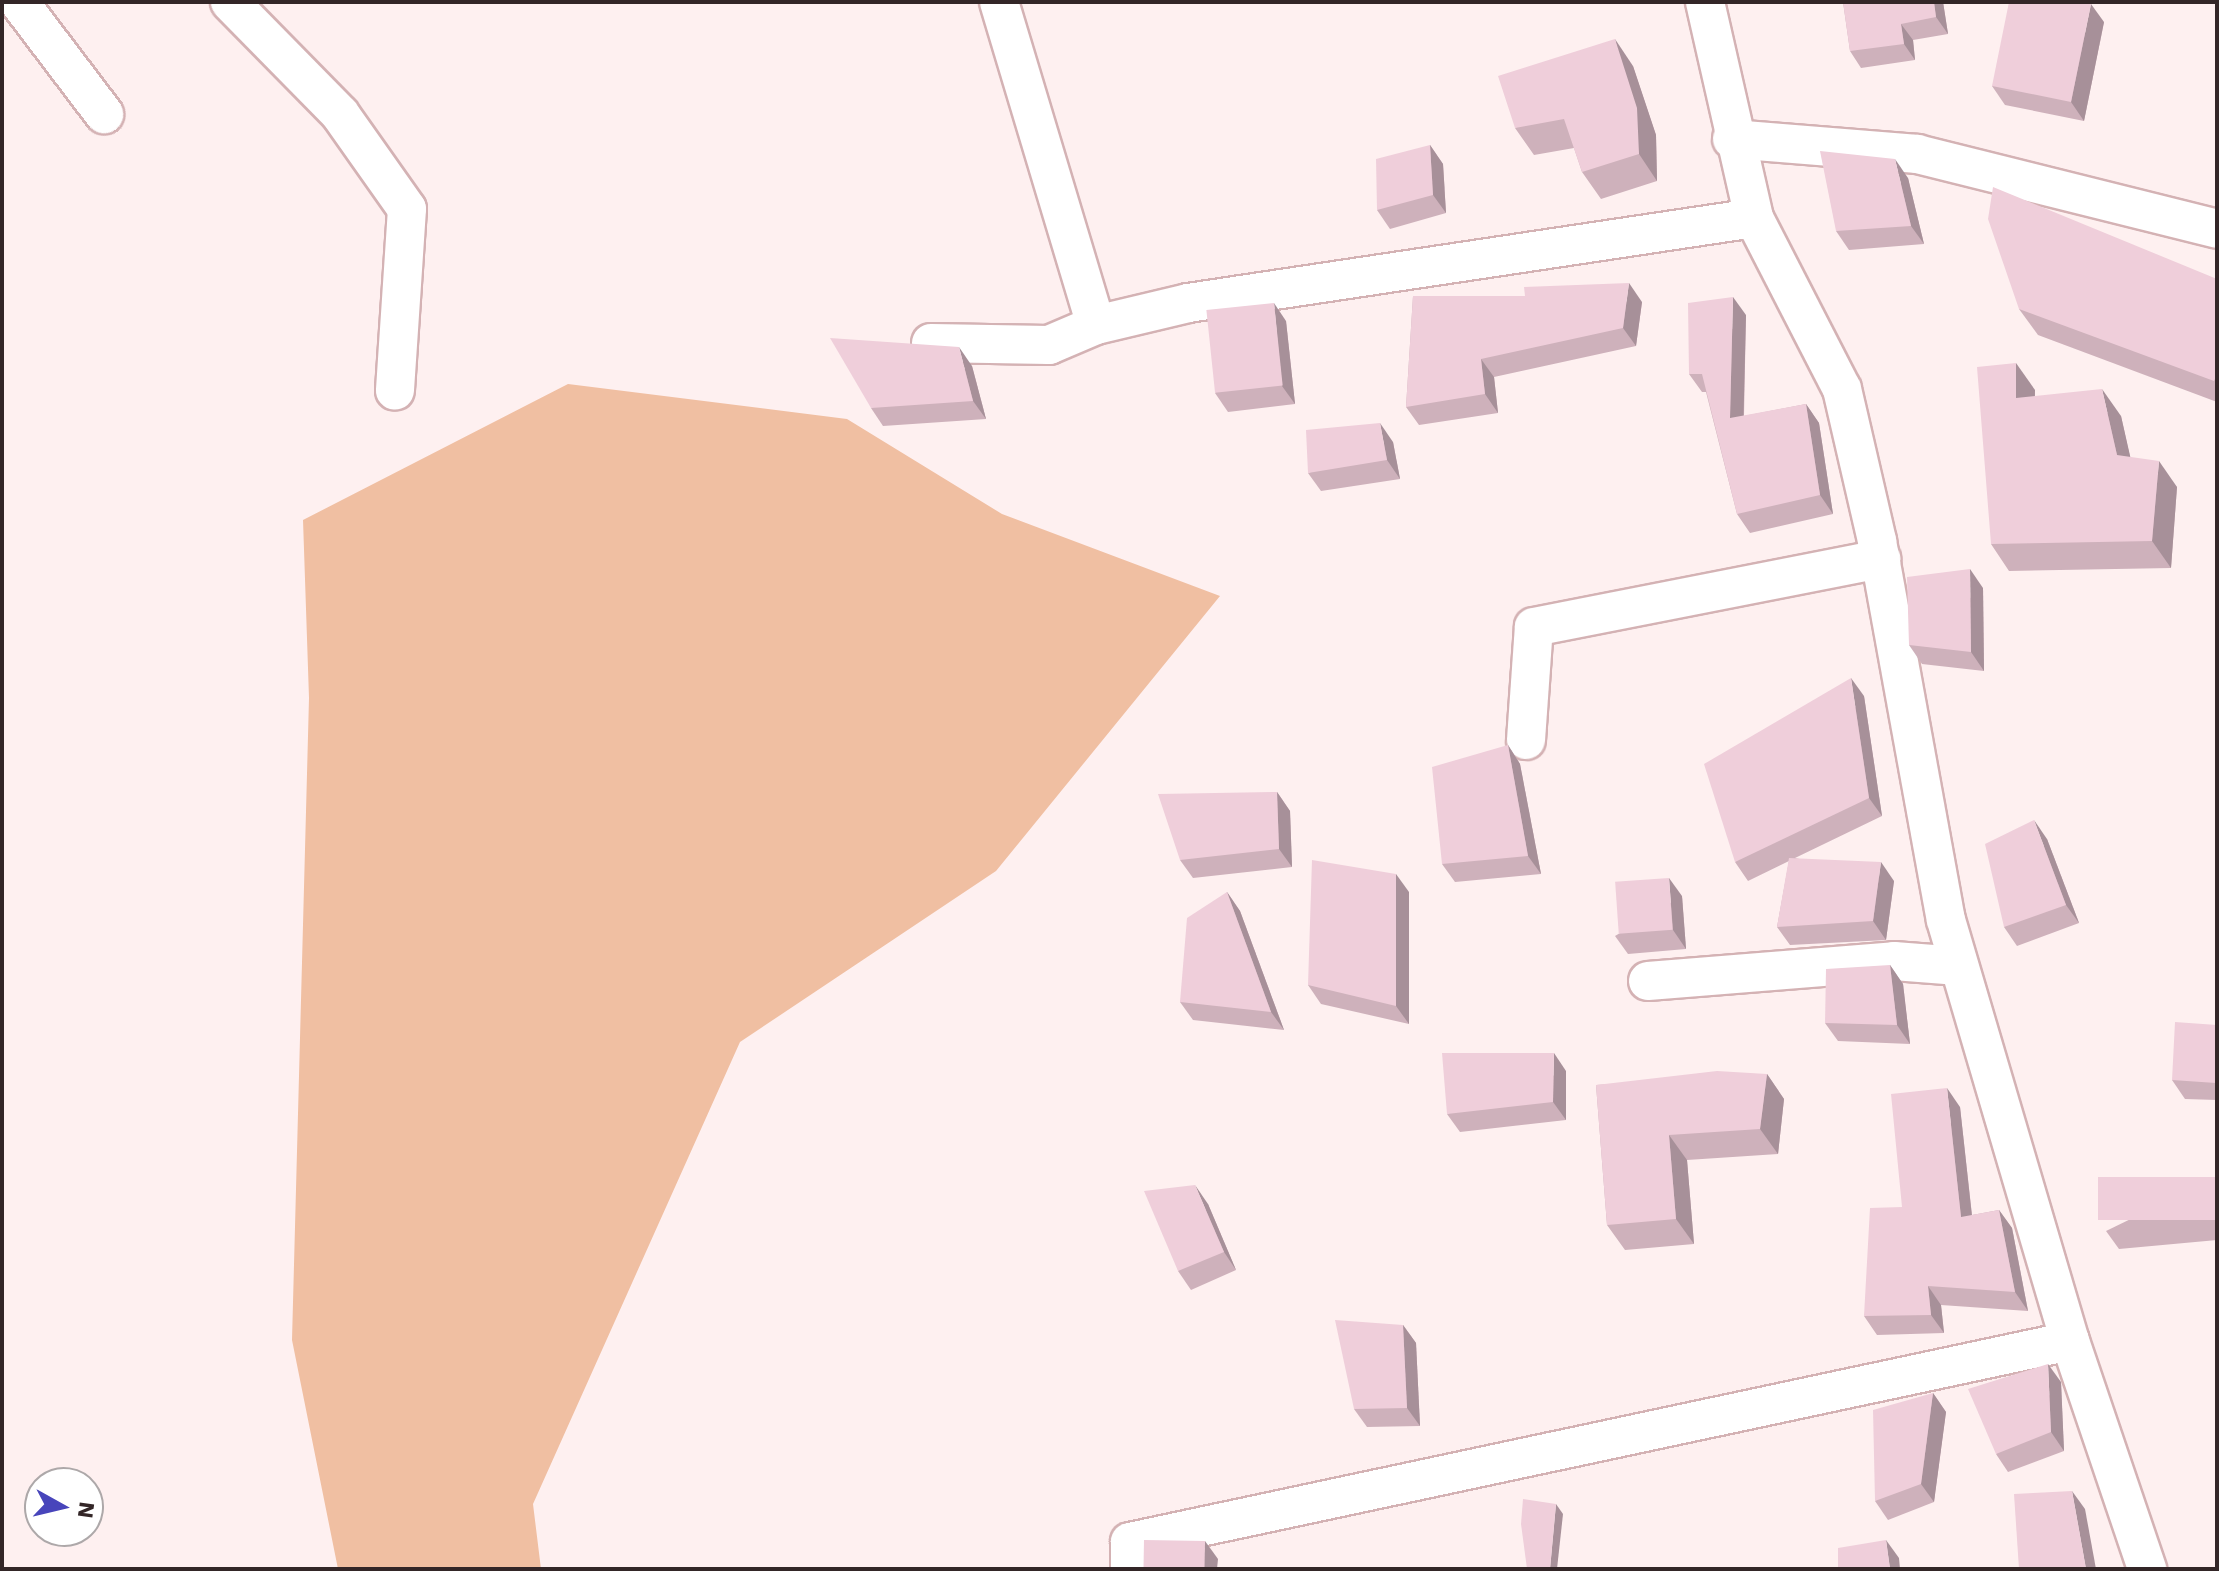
<!DOCTYPE html>
<style>
body{margin:0}
#map{position:relative;width:2219px;height:1571px;overflow:hidden;background:#fef0f0;font-family:"Work Sans",sans-serif}
div>[style]{position:absolute}
[style*='--x']{left:calc(var(--x)*1px);top:calc(var(--y)*1px);width:calc(var(--w)*1px);rotate:calc(var(--a)*1deg)}
.green>*{inset:0;background:#f0bfa2}
.roads{filter:drop-shadow(2px 0 #d4b2b4) drop-shadow(-2px 0 #d4b2b4) drop-shadow(0 2px #d4b2b4) drop-shadow(0 -2px #d4b2b4)}
.street>*{height:38px;margin:-19px;padding:0 19px;transform-origin:19px;border-radius:19px;background:#fff}
.wall>*{inset:0;background:#ceb1bb}
.shaded-wall>*{inset:0;background:#a79099}
.building>*{inset:0;background:#efceda;transform-origin:0 0}
span{translate:-50% -50%;white-space:nowrap;text-align:center;line-height:1.15;-webkit-text-stroke:6px #fff;paint-order:stroke}
.frame{position:absolute;inset:0;border:4px solid #332627;pointer-events:none}
.north{position:absolute;left:24px;top:1467px;width:80px;height:80px;box-sizing:border-box;background:#fff;border:2px solid #ada8a9;border-radius:50%;rotate:98deg;font-size:22px;font-weight:700;line-height:32px;text-align:center;color:#332627}
.north::after{content:'';display:block;margin:auto;width:28px;height:36px;background:#4845bb;clip-path:polygon(50% 0,100% 100%,50% 72%,0 100%)}
</style>
<div id="map">
<div class="green">
<i style="clip-path:polygon(568px 384px,847px 419px,1002px 514px,1220px 596px,996px 871px,740px 1042px,533px 1504px,541px 1569px,338px 1569px,292px 1340px,309px 698px,303px 520px)"></i>
</div>
<div class="roads">
<div class="street">
<i style="--x:19;--y:2;--w:141;--a:52.8"></i>
<i style="--x:230;--y:2;--w:157;--a:45.5"></i>
<i style="--x:340;--y:114;--w:116;--a:54.8"></i>
<i style="--x:407;--y:209;--w:182;--a:93.8"></i>
<i style="--x:999;--y:2;--w:337;--a:73.3"></i>
<i style="--x:1096;--y:325;--w:95;--a:-13.4"></i>
<i style="--x:1188;--y:303;--w:572;--a:-8.54"></i>
<i style="--x:1705;--y:2;--w:221;--a:77.2"></i>
<i style="--x:1754;--y:218;--w:192;--a:62.8"></i>
<i style="--x:1842;--y:389;--w:156;--a:77"></i>
<i style="--x:1877;--y:541;--w:385;--a:79.7"></i>
<i style="--x:1946;--y:920;--w:439;--a:73.6"></i>
<i style="--x:2070;--y:1341;--w:241;--a:71.3"></i>
<i style="--x:1732;--y:139;--w:186;--a:4.6"></i>
<i style="--x:1917;--y:154;--w:309;--a:14"></i>
<i style="--x:931;--y:343;--w:118;--a:1"></i>
<i style="--x:1049;--y:345;--w:51;--a:-23.1"></i>
<i style="--x:1526;--y:740;--w:113;--a:-86"></i>
<i style="--x:1534;--y:627;--w:354;--a:-11.1"></i>
<i style="--x:1648;--y:981;--w:247;--a:-4.6"></i>
<i style="--x:1894;--y:961;--w:65;--a:4.4"></i>
<i style="--x:1130;--y:1569;--w:27;--a:-90"></i>
<i style="--x:1130;--y:1542;--w:961;--a:-12.07"></i>
</div>
</div>
<div class="wall">
<i style="clip-path:polygon(1843px 2px,1943px 2px,1948px 34px,1913px 40px,1915px 60px,1861px 68px,1850px 51px)"></i>
<i style="clip-path:polygon(2104px 22px,2084px 121px,2005px 105px,1992px 86px)"></i>
<i style="clip-path:polygon(1633px 66px,1656px 135px,1657px 181px,1601px 199px,1582px 172px,1574px 148px,1534px 155px,1515px 128px)"></i>
<i style="clip-path:polygon(1430px 145px,1443px 164px,1446px 213px,1390px 229px,1377px 210px)"></i>
<i style="clip-path:polygon(1908px 178px,1924px 244px,1849px 250px,1836px 231px)"></i>
<i style="clip-path:polygon(2217px 279px,2217px 402px,2038px 335px,2019px 309px)"></i>
<i style="clip-path:polygon(1413px 296px,1642px 302px,1636px 346px,1494px 377px,1498px 413px,1419px 425px,1406px 407px)"></i>
<i style="clip-path:polygon(1746px 315px,1744px 416px,1806px 404px,1819px 423px,1833px 514px,1750px 533px,1737px 514px,1706px 392px,1702px 392px,1689px 374px)"></i>
<i style="clip-path:polygon(1286px 321px,1295px 404px,1228px 412px,1215px 393px)"></i>
<i style="clip-path:polygon(972px 366px,986px 419px,883px 426px,871px 408px)"></i>
<i style="clip-path:polygon(2035px 390px,2035px 396px,2121px 416px,2130px 457px,2177px 487px,2171px 568px,2009px 571px,1991px 544px)"></i>
<i style="clip-path:polygon(1393px 442px,1400px 479px,1321px 491px,1308px 473px)"></i>
<i style="clip-path:polygon(1983px 588px,1984px 671px,1922px 664px,1909px 645px)"></i>
<i style="clip-path:polygon(1864px 696px,1882px 816px,1795px 858px,1894px 881px,1886px 940px,1790px 945px,1777px 927px,1789px 861px,1748px 881px,1735px 862px)"></i>
<i style="clip-path:polygon(1508px 745px,1520px 764px,1541px 874px,1455px 882px,1442px 864px)"></i>
<i style="clip-path:polygon(1277px 792px,1290px 811px,1292px 867px,1193px 878px,1180px 860px)"></i>
<i style="clip-path:polygon(2047px 839px,2079px 923px,2017px 946px,2004px 927px)"></i>
<i style="clip-path:polygon(1227px 892px,1240px 911px,1284px 1030px,1193px 1020px,1180px 1002px)"></i>
<i style="clip-path:polygon(1409px 892px,1409px 1024px,1321px 1004px,1308px 985px)"></i>
<i style="clip-path:polygon(1682px 896px,1686px 949px,1628px 954px,1615px 936px)"></i>
<i style="clip-path:polygon(1890px 965px,1903px 984px,1910px 1044px,1838px 1041px,1825px 1023px)"></i>
<i style="clip-path:polygon(2217px 1025px,2217px 1100px,2185px 1099px,2172px 1080px)"></i>
<i style="clip-path:polygon(1566px 1071px,1566px 1120px,1460px 1132px,1447px 1114px)"></i>
<i style="clip-path:polygon(1767px 1074px,1784px 1099px,1778px 1154px,1687px 1160px,1694px 1244px,1625px 1250px,1607px 1225px,1596px 1085px)"></i>
<i style="clip-path:polygon(1960px 1107px,1972px 1215px,1999px 1210px,2012px 1228px,2028px 1311px,1941px 1305px,1944px 1333px,1877px 1335px,1864px 1316px,1902px 1207px)"></i>
<i style="clip-path:polygon(2217px 1177px,2217px 1240px,2119px 1249px,2106px 1231px)"></i>
<i style="clip-path:polygon(1208px 1204px,1236px 1270px,1191px 1290px,1178px 1271px)"></i>
<i style="clip-path:polygon(1403px 1325px,1416px 1343px,1420px 1426px,1367px 1427px,1354px 1409px)"></i>
<i style="clip-path:polygon(2061px 1382px,2064px 1451px,2008px 1472px,1996px 1454px)"></i>
<i style="clip-path:polygon(1933px 1393px,1946px 1412px,1934px 1502px,1888px 1520px,1875px 1501px)"></i>
</div>
<div class="shaded-wall">
<i style="clip-path:polygon(1934px 2px,1943px 2px,1948px 34px,1936px 17px)"></i>
<i style="clip-path:polygon(2091px 4px,2104px 22px,2084px 121px,2071px 102px)"></i>
<i style="clip-path:polygon(1901px 24px,1913px 40px,1915px 60px,1904px 44px)"></i>
<i style="clip-path:polygon(1615px 39px,1633px 66px,1656px 135px,1657px 181px,1639px 154px)"></i>
<i style="clip-path:polygon(1430px 145px,1443px 164px,1446px 213px,1433px 195px)"></i>
<i style="clip-path:polygon(1895px 159px,1908px 178px,1924px 244px,1911px 226px)"></i>
<i style="clip-path:polygon(1629px 283px,1642px 302px,1636px 346px,1623px 328px)"></i>
<i style="clip-path:polygon(1733px 297px,1746px 315px,1743px 437px,1730px 418px)"></i>
<i style="clip-path:polygon(1274px 303px,1286px 321px,1295px 404px,1282px 386px)"></i>
<i style="clip-path:polygon(959px 347px,972px 366px,986px 419px,973px 401px)"></i>
<i style="clip-path:polygon(1481px 359px,1494px 377px,1498px 413px,1485px 394px)"></i>
<i style="clip-path:polygon(2016px 363px,2035px 390px,2034px 425px,2016px 398px)"></i>
<i style="clip-path:polygon(2102px 389px,2121px 416px,2136px 482px,2117px 455px)"></i>
<i style="clip-path:polygon(1806px 404px,1819px 423px,1833px 514px,1820px 495px)"></i>
<i style="clip-path:polygon(1380px 423px,1393px 442px,1400px 479px,1387px 460px)"></i>
<i style="clip-path:polygon(2159px 461px,2177px 487px,2171px 568px,2152px 541px)"></i>
<i style="clip-path:polygon(1970px 569px,1983px 588px,1984px 671px,1971px 652px)"></i>
<i style="clip-path:polygon(1851px 678px,1864px 696px,1882px 816px,1869px 798px)"></i>
<i style="clip-path:polygon(1508px 745px,1520px 764px,1541px 874px,1528px 856px)"></i>
<i style="clip-path:polygon(1277px 792px,1290px 811px,1292px 867px,1279px 849px)"></i>
<i style="clip-path:polygon(2034px 820px,2047px 839px,2079px 923px,2066px 905px)"></i>
<i style="clip-path:polygon(1881px 862px,1894px 881px,1886px 940px,1873px 921px)"></i>
<i style="clip-path:polygon(1396px 874px,1409px 892px,1409px 1024px,1396px 1006px)"></i>
<i style="clip-path:polygon(1669px 878px,1682px 896px,1686px 949px,1673px 930px)"></i>
<i style="clip-path:polygon(1227px 892px,1240px 911px,1284px 1030px,1271px 1012px)"></i>
<i style="clip-path:polygon(1890px 965px,1903px 984px,1910px 1044px,1897px 1025px)"></i>
<i style="clip-path:polygon(1554px 1053px,1566px 1071px,1566px 1120px,1553px 1102px)"></i>
<i style="clip-path:polygon(1767px 1074px,1784px 1099px,1778px 1154px,1760px 1129px)"></i>
<i style="clip-path:polygon(1947px 1088px,1960px 1107px,1974px 1235px,1961px 1217px)"></i>
<i style="clip-path:polygon(1669px 1135px,1687px 1160px,1694px 1244px,1676px 1219px)"></i>
<i style="clip-path:polygon(1195px 1185px,1208px 1204px,1236px 1270px,1224px 1252px)"></i>
<i style="clip-path:polygon(1999px 1210px,2012px 1228px,2028px 1311px,2015px 1292px)"></i>
<i style="clip-path:polygon(1928px 1286px,1941px 1305px,1944px 1333px,1931px 1315px)"></i>
<i style="clip-path:polygon(1403px 1325px,1416px 1343px,1420px 1426px,1407px 1408px)"></i>
<i style="clip-path:polygon(2048px 1364px,2061px 1382px,2064px 1451px,2051px 1432px)"></i>
<i style="clip-path:polygon(1933px 1393px,1946px 1412px,1934px 1502px,1921px 1484px)"></i>
<i style="clip-path:polygon(2072px 1491px,2085px 1509px,2096px 1569px,2086px 1569px)"></i>
<i style="clip-path:polygon(1556px 1504px,1563px 1514px,1557px 1569px,1550px 1569px)"></i>
<i style="clip-path:polygon(1886px 1540px,1899px 1558px,1900px 1569px,1890px 1569px)"></i>
<i style="clip-path:polygon(1205px 1541px,1218px 1559px,1217px 1569px,1203px 1569px)"></i>
</div>
<div class="building">
<i style="clip-path:polygon(1843px 2px,1934px 2px,1936px 17px,1901px 24px,1904px 44px,1850px 51px)"></i>
<i style="clip-path:polygon(2009px 2px,2083px 2px,2091px 4px,2071px 102px,1992px 86px)"></i>
<i style="clip-path:polygon(1615px 39px,1637px 108px,1639px 154px,1582px 172px,1564px 119px,1515px 128px,1498px 76px)"></i>
<i style="clip-path:polygon(1430px 145px,1433px 195px,1377px 210px,1376px 159px)"></i>
<i style="clip-path:polygon(1820px 151px,1895px 159px,1911px 226px,1836px 231px)"></i>
<i style="clip-path:polygon(1993px 187px,2217px 279px,2217px 375px,2214px 381px,2019px 309px,1988px 219px)"></i>
<i style="clip-path:polygon(1629px 283px,1623px 328px,1481px 359px,1485px 394px,1406px 407px,1413px 296px,1525px 296px,1524px 287px)"></i>
<i style="clip-path:polygon(1733px 297px,1730px 418px,1806px 404px,1820px 495px,1737px 514px,1702px 374px,1689px 374px,1688px 303px)"></i>
<i style="left:1274px;top:303px;width:83px;height:68px;rotate:84deg"></i>
<i style="clip-path:polygon(830px 338px,959px 347px,973px 401px,871px 408px)"></i>
<i style="clip-path:polygon(2016px 363px,2016px 398px,2102px 389px,2117px 455px,2159px 461px,2152px 541px,1991px 544px,1977px 367px)"></i>
<i style="clip-path:polygon(1380px 423px,1387px 460px,1308px 473px,1306px 430px)"></i>
<i style="clip-path:polygon(1970px 569px,1971px 652px,1909px 645px,1907px 577px)"></i>
<i style="clip-path:polygon(1851px 678px,1869px 798px,1735px 862px,1704px 764px)"></i>
<i style="clip-path:polygon(1508px 745px,1528px 856px,1442px 864px,1432px 767px)"></i>
<i style="clip-path:polygon(1277px 792px,1279px 849px,1180px 860px,1158px 794px)"></i>
<i style="clip-path:polygon(2034px 820px,2066px 905px,2004px 927px,1985px 844px)"></i>
<i style="clip-path:polygon(1789px 858px,1881px 862px,1873px 921px,1777px 927px)"></i>
<i style="clip-path:polygon(1312px 860px,1396px 874px,1396px 1006px,1308px 985px)"></i>
<i style="left:1669px;top:878px;width:52px;height:54px;rotate:86deg"></i>
<i style="clip-path:polygon(1227px 892px,1271px 1012px,1180px 1002px,1187px 918px)"></i>
<i style="clip-path:polygon(1890px 965px,1897px 1025px,1825px 1023px,1826px 969px)"></i>
<i style="clip-path:polygon(2175px 1022px,2217px 1025px,2217px 1086px,2216px 1083px,2172px 1080px)"></i>
<i style="clip-path:polygon(1442px 1053px,1554px 1053px,1553px 1102px,1447px 1114px)"></i>
<i style="clip-path:polygon(1717px 1071px,1767px 1074px,1760px 1129px,1669px 1135px,1676px 1219px,1607px 1225px,1596px 1085px)"></i>
<i style="clip-path:polygon(1947px 1088px,1961px 1217px,1999px 1210px,2015px 1292px,1928px 1286px,1931px 1315px,1864px 1316px,1870px 1208px,1902px 1207px,1891px 1094px)"></i>
<i style="left:2217px;top:1177px;width:43px;height:119px;rotate:90deg"></i>
<i style="clip-path:polygon(1195px 1185px,1224px 1252px,1178px 1271px,1144px 1191px)"></i>
<i style="clip-path:polygon(1335px 1320px,1403px 1325px,1407px 1408px,1354px 1409px)"></i>
<i style="clip-path:polygon(2048px 1364px,2051px 1432px,1996px 1454px,1968px 1389px)"></i>
<i style="clip-path:polygon(1933px 1393px,1921px 1484px,1875px 1501px,1873px 1410px)"></i>
<i style="clip-path:polygon(2072px 1491px,2086px 1569px,2019px 1569px,2014px 1494px)"></i>
<i style="clip-path:polygon(1523px 1499px,1556px 1504px,1550px 1569px,1527px 1569px,1521px 1524px)"></i>
<i style="left:1144px;top:1540px;width:61px;height:29px;rotate:1deg"></i>
<i style="clip-path:polygon(1886px 1540px,1890px 1569px,1838px 1569px,1838px 1548px)"></i>
</div>
<div class="frame"></div>
<div class="north">N</div>
</div>
